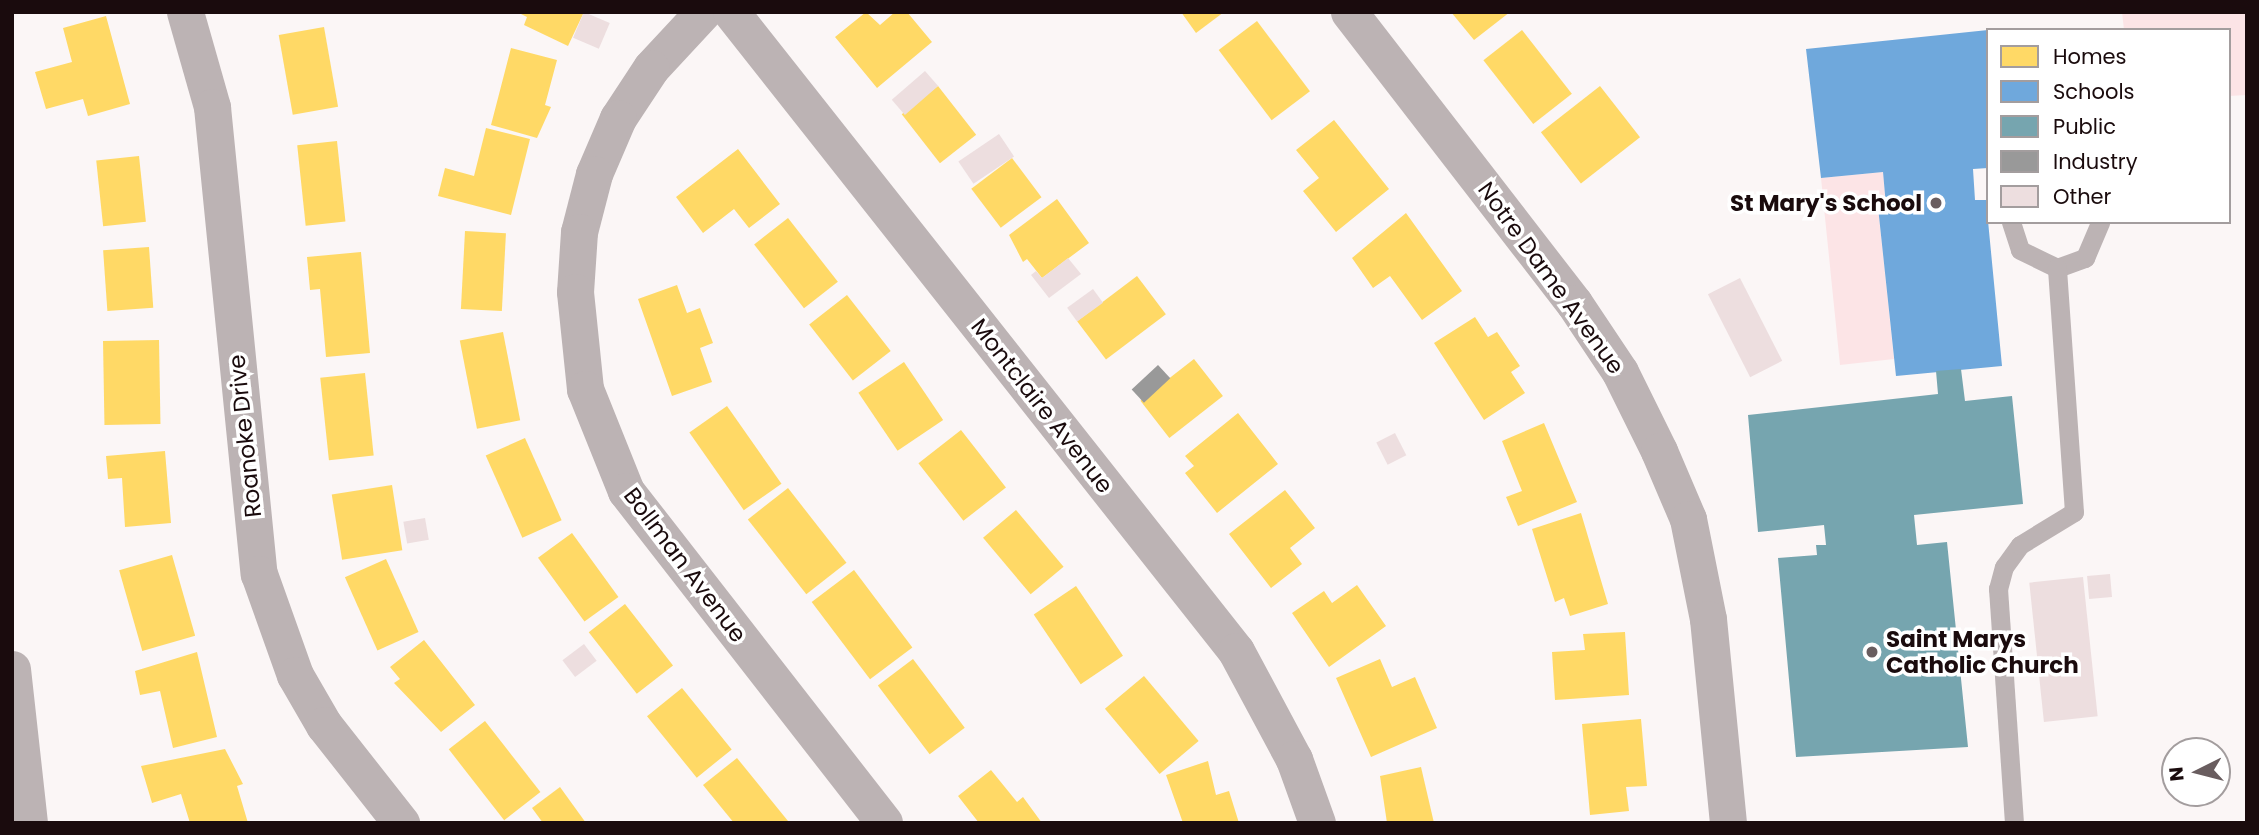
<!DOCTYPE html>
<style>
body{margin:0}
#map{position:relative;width:2259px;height:835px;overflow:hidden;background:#fbf6f6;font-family:Poppins,sans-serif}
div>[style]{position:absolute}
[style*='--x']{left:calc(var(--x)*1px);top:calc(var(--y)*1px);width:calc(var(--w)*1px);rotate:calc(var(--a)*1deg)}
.green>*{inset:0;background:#fce4e6}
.homes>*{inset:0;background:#ffd966;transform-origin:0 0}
.schools>*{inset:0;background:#6fa8dc}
.public>*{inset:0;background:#76a5af}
.industry>*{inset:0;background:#999;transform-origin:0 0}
.building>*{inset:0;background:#eddedf;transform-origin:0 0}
.service>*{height:19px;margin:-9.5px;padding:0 9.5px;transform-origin:9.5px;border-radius:9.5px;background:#bcb3b4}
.minor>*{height:37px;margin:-18.5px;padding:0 18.5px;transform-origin:18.5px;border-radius:18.5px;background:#bcb3b4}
.dots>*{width:19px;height:19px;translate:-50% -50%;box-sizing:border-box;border:4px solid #fff;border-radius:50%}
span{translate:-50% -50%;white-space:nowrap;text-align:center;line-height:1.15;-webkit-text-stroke:7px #fff;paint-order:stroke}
.poi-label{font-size:23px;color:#1a0b0d;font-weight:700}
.right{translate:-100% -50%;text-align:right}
.left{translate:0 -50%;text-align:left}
.street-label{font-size:23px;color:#1a0b0d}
.frame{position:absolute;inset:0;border:14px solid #1a0b0d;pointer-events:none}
.legend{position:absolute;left:1986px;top:28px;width:245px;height:196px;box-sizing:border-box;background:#fff;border:2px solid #a39d9e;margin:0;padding:9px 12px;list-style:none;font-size:21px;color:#1a0b0d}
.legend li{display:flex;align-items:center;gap:14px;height:35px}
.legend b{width:35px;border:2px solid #a39d9e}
.north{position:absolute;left:2161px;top:737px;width:70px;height:70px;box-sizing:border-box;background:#fff;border:2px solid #a39d9e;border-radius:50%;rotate:264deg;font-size:19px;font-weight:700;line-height:28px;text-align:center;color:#1a0b0d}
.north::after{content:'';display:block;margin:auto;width:24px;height:32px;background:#695d5f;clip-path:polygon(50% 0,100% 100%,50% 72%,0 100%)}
</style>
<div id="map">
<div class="green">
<i style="clip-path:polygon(2122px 12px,2247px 12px,2247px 95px,2229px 96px,2229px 30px,2124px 30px)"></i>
<i style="clip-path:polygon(1883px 172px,1886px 206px,1878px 207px,1894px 359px,1840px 365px,1821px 178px)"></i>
</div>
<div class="homes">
<i style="clip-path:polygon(517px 12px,584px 12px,568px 46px,524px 25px,527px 17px)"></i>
<i style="clip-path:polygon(866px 12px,880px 25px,895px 12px,907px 12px,932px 42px,877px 88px,835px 37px)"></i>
<i style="clip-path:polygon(1181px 12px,1224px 12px,1196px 33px)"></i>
<i style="clip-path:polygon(1451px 12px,1510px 12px,1474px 40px)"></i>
<i style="clip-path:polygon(106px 16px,130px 104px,88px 116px,83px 99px,46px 109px,35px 72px,72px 62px,63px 28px)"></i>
<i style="left:1257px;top:21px;width:88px;height:48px;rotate:53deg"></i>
<i style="left:324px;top:27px;width:81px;height:46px;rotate:80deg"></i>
<i style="left:1522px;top:30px;width:81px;height:49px;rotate:52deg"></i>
<i style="clip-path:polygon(511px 48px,557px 60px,545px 105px,551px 107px,537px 138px,491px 125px)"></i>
<i style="left:938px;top:86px;width:62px;height:46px;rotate:52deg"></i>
<i style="left:1600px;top:86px;width:65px;height:75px;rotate:52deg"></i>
<i style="clip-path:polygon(1334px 120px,1389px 189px,1336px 232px,1303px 191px,1319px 178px,1296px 150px)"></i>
<i style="clip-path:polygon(486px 128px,530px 139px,511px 215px,438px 196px,445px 168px,474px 176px)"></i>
<i style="left:337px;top:141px;width:81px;height:40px;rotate:84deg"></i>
<i style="clip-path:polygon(738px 149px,780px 204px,749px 228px,734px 209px,703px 233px,676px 197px)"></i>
<i style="left:139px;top:156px;width:66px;height:43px;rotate:84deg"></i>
<i style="left:1012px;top:158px;width:49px;height:51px;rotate:53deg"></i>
<i style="clip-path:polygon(1057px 199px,1089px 243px,1042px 278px,1027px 259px,1023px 262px,1009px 235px)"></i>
<i style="clip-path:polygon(1406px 213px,1462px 291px,1422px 320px,1390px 276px,1373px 288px,1352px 258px)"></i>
<i style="left:788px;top:218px;width:81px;height:43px;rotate:52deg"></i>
<i style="left:465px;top:231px;width:41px;height:78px;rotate:3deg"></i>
<i style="left:149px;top:247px;width:61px;height:46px;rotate:86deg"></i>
<i style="clip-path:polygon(361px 252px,370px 353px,326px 357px,320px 289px,310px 290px,307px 257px)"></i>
<i style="left:1137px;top:276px;width:48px;height:75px;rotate:53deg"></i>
<i style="clip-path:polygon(677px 285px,687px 313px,700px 308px,713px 343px,700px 348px,712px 382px,672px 396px,638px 299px)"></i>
<i style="left:847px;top:295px;width:71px;height:48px;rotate:52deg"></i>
<i style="clip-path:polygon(1475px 317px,1488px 337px,1497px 332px,1520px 366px,1511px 372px,1525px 393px,1484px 420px,1434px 343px)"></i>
<i style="left:503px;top:332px;width:90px;height:44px;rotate:79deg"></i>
<i style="left:159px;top:340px;width:84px;height:56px;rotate:89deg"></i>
<i style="left:1194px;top:359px;width:47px;height:68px;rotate:52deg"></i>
<i style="left:904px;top:362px;width:70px;height:55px;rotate:56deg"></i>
<i style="left:365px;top:373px;width:83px;height:45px;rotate:84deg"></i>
<i style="left:727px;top:406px;width:95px;height:46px;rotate:55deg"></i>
<i style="clip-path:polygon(1238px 413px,1278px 464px,1217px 513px,1185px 473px,1194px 466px,1185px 456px)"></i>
<i style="clip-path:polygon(1544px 423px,1577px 502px,1518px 526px,1506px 497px,1522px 491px,1502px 441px)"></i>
<i style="left:961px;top:430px;width:73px;height:54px;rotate:52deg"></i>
<i style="left:525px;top:438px;width:90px;height:43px;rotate:66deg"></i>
<i style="clip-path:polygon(165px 451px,171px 523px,125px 527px,122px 478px,108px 479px,106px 456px)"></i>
<i style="left:392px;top:485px;width:66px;height:61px;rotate:81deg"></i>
<i style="left:788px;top:488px;width:95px;height:51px;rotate:52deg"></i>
<i style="clip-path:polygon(1285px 490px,1315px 528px,1290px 548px,1302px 564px,1271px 588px,1229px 534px)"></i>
<i style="left:1016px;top:510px;width:74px;height:43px;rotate:50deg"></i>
<i style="clip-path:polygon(1581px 513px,1608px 604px,1570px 616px,1564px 598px,1555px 602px,1532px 529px)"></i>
<i style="left:572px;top:533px;width:79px;height:42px;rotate:54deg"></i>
<i style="left:172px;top:555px;width:84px;height:55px;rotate:74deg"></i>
<i style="left:386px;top:559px;width:80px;height:45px;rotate:66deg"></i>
<i style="left:854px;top:570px;width:97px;height:53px;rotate:53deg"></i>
<i style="clip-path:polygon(1357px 585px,1386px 626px,1329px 667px,1292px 613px,1324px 591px,1332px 603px)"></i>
<i style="left:1076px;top:586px;width:84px;height:51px;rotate:56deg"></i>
<i style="left:625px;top:604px;width:78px;height:46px;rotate:52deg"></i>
<i style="clip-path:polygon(1625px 632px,1629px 695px,1555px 700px,1552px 652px,1585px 650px,1583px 634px)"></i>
<i style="clip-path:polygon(424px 640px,475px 705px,441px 732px,394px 683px,400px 679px,390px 667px)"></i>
<i style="clip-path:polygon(197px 652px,217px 737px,173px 748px,160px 691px,140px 695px,135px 671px)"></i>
<i style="left:913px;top:659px;width:86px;height:44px;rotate:53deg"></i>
<i style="clip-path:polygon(1380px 659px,1392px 687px,1415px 677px,1437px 728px,1371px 757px,1336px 678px)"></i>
<i style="left:1144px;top:676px;width:85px;height:51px;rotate:50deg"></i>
<i style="left:682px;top:688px;width:79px;height:45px;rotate:51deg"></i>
<i style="clip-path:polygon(1641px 719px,1647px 786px,1626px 787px,1629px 811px,1590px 815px,1582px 724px)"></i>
<i style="left:485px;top:721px;width:90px;height:46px;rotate:52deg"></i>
<i style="clip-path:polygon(225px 749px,243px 784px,237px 786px,248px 823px,190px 823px,181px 794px,152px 803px,141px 766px)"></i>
<i style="clip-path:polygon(737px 758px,788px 821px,785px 823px,734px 823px,703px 785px)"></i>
<i style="clip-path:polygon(1208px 761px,1216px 795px,1229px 791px,1239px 823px,1183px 823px,1166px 775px)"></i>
<i style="clip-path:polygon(1421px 767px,1434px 823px,1387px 823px,1380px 776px)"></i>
<i style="clip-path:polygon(991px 770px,1017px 802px,1023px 797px,1042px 823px,979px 823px,958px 796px)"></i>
<i style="clip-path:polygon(560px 787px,586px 823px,543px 823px,532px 808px)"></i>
</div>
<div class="schools">
<i style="clip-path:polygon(1988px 30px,1988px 168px,1973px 169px,1975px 200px,1986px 200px,2002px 366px,1896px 376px,1878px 207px,1886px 206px,1883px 172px,1821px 178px,1806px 49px)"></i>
</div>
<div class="public">
<i style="clip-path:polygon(1961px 369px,1965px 401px,2012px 396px,2023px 504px,1914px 515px,1917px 545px,1947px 542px,1968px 747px,1796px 757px,1778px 558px,1817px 555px,1816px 545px,1826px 545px,1824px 525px,1758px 532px,1748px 415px,1938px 394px,1936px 371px)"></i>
</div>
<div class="industry">
<i style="left:1158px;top:365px;width:18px;height:36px;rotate:47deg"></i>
</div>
<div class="building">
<i style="left:584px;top:12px;width:28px;height:28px;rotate:23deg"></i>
<i style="left:925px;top:71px;width:20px;height:44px;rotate:49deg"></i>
<i style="left:999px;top:134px;width:27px;height:49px;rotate:56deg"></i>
<i style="clip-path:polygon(1068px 258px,1081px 274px,1049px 298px,1031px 275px,1036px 271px,1042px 278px)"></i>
<i style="left:1740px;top:278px;width:93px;height:36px;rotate:63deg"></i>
<i style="left:1093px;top:289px;width:17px;height:32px;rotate:54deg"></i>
<i style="left:1395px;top:433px;width:25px;height:21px;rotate:63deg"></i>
<i style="left:425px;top:518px;width:22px;height:22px;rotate:80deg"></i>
<i style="left:2110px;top:574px;width:23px;height:23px;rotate:85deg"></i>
<i style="left:2083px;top:577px;width:140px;height:54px;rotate:84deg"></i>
<i style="left:584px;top:644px;width:21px;height:27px;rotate:53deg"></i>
</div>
<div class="service">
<i style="--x:2011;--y:222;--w:29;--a:72"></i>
<i style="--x:2020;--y:250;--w:41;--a:25.9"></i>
<i style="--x:2057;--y:268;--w:30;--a:-20"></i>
<i style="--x:2085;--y:258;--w:39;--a:-67"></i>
<i style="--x:2014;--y:823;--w:235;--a:-93.9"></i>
<i style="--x:1998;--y:589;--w:23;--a:-75"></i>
<i style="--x:2004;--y:567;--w:27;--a:-54"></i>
<i style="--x:2020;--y:545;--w:63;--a:-31.4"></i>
<i style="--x:2074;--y:512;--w:245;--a:-94"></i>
</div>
<div class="minor">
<i style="--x:185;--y:12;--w:99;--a:74.1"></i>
<i style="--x:212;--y:107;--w:469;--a:84.3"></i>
<i style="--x:259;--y:574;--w:107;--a:70.4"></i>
<i style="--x:295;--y:675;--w:58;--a:59.9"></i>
<i style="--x:324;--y:725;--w:125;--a:51.8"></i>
<i style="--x:703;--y:12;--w:76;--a:132.9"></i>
<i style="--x:651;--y:68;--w:60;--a:123.4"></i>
<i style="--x:618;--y:118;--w:61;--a:113.2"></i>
<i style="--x:594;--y:174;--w:60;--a:104.5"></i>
<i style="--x:579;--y:232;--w:60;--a:93.8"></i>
<i style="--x:575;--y:292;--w:98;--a:84.1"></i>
<i style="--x:585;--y:389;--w:110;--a:68.1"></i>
<i style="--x:626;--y:491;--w:420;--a:52.1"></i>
<i style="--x:731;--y:12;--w:814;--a:51.68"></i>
<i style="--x:1236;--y:651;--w:123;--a:61.8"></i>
<i style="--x:1294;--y:759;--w:68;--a:70.2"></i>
<i style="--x:1349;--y:12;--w:368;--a:52.3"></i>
<i style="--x:1574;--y:303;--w:83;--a:56.3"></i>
<i style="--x:1620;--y:372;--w:88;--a:63.7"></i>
<i style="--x:1659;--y:451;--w:74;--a:66.9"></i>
<i style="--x:1688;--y:519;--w:102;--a:78.7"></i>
<i style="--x:1708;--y:619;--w:205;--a:84.4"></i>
<i style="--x:12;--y:669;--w:155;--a:83.7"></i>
</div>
<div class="dots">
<i style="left:1936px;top:203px;background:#695d5f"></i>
<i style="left:1872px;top:652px;background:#695d5f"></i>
</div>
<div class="poi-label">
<span class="right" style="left:1922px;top:203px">St Mary's School</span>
<span class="left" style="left:1886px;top:652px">Saint Marys<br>Catholic Church</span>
</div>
<div class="street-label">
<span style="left:1551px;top:278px;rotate:54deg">Notre Dame Avenue</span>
<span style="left:1042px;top:406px;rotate:52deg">Montclaire Avenue</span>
<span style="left:245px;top:436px;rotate:-96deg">Roanoke Drive</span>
<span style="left:685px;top:565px;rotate:53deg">Bollman Avenue</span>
</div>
<div class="frame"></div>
<ul class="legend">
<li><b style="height:19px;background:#ffd966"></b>Homes</li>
<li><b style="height:19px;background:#6fa8dc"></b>Schools</li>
<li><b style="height:19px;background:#76a5af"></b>Public</li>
<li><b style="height:19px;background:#999"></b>Industry</li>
<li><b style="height:19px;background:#eddedf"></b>Other</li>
</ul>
<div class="north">N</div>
</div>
